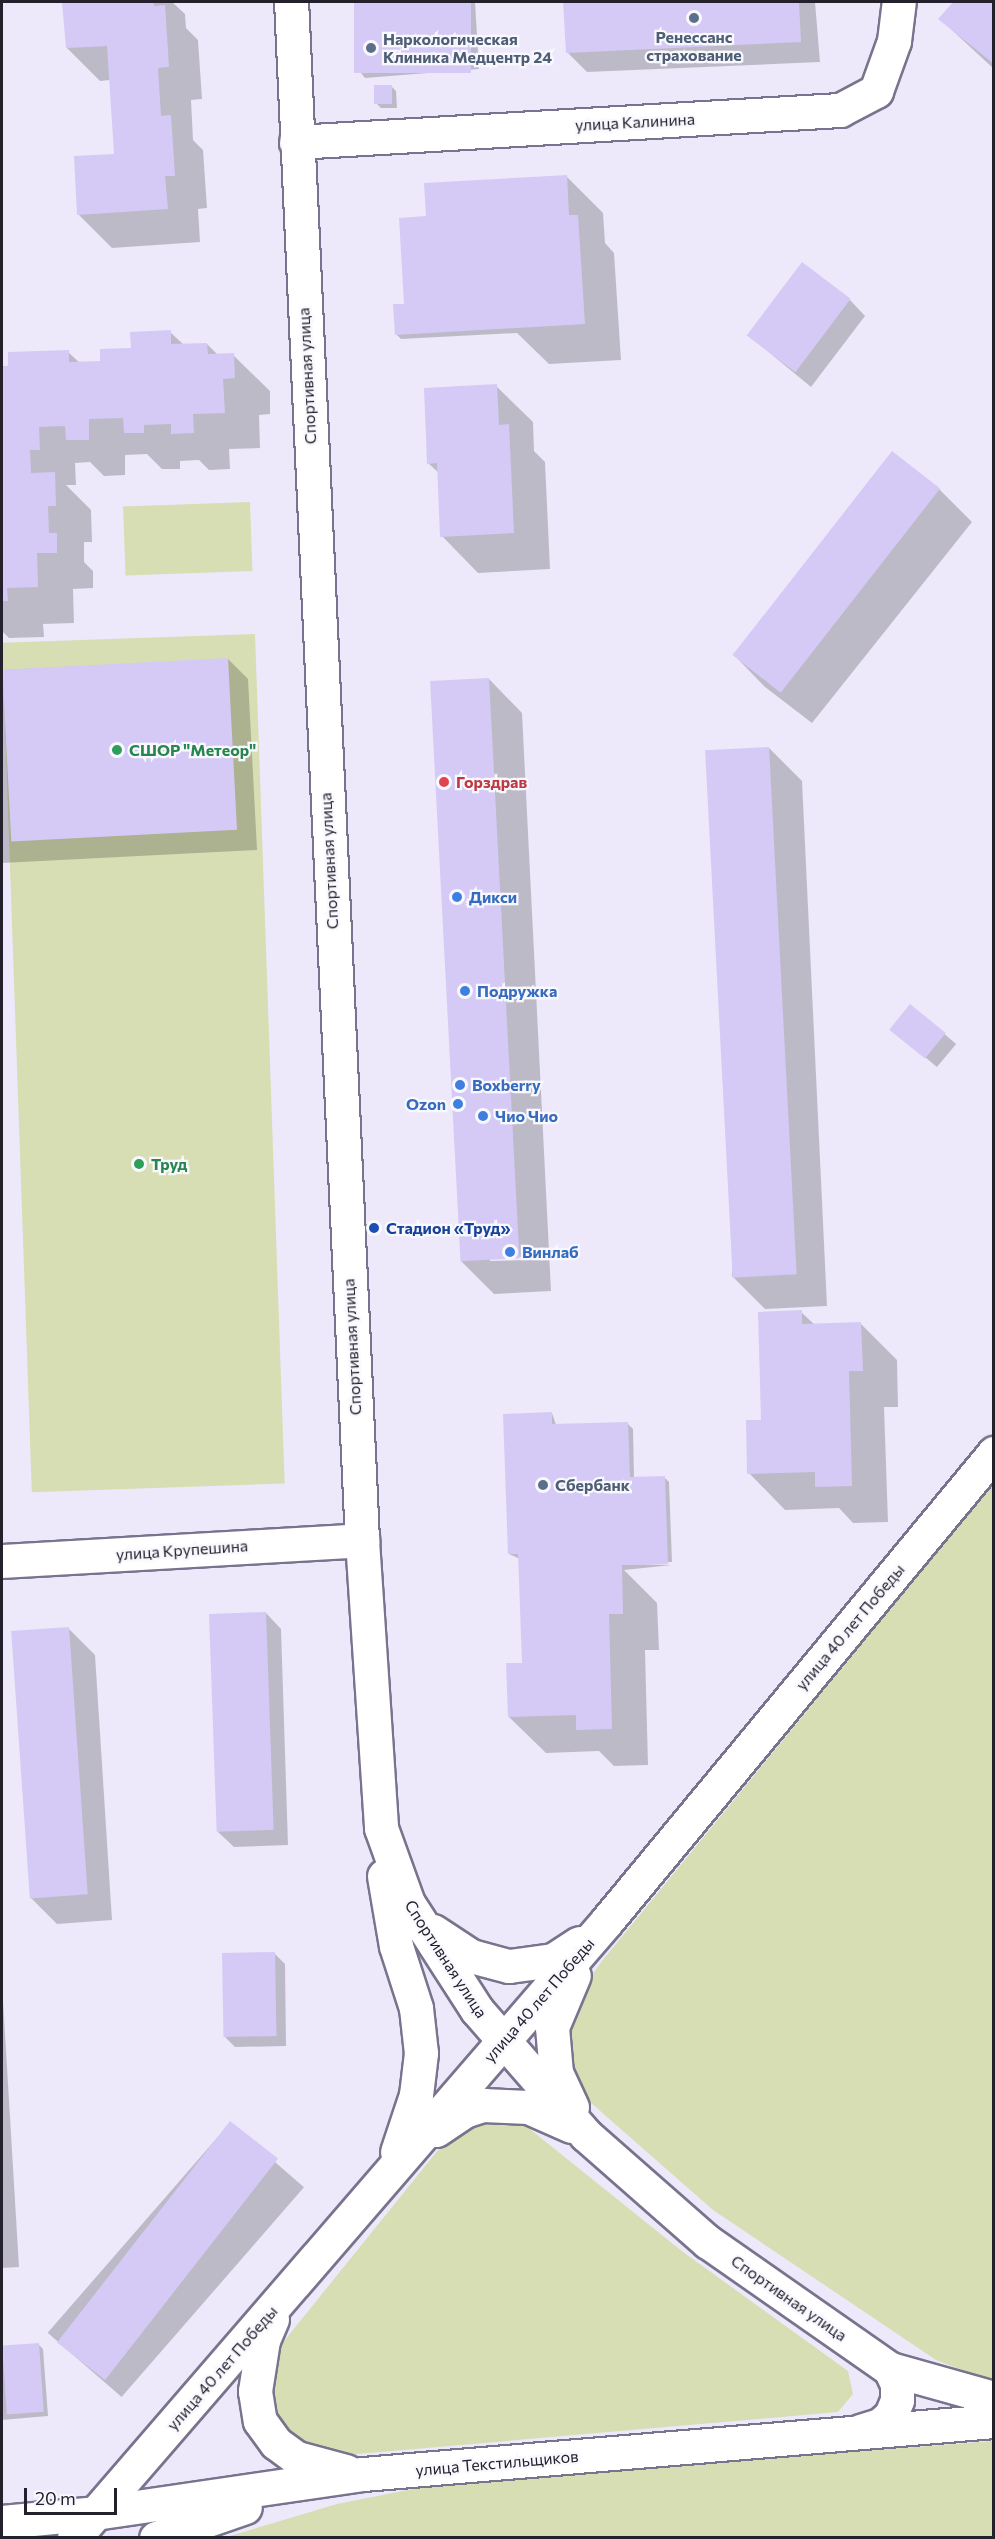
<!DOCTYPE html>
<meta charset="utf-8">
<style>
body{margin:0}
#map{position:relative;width:995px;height:2539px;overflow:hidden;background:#ede9fb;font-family:Commissioner,sans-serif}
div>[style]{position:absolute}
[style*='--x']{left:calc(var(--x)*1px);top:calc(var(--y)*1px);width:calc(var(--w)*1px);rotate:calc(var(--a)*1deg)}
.green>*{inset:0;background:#d7deb3;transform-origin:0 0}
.shadow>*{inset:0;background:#0003;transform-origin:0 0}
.building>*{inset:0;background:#d5caf6;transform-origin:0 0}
.roads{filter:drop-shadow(2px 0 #79738d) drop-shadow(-2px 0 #79738d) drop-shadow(0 2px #79738d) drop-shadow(0 -2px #79738d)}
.minor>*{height:33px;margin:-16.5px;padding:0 16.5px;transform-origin:16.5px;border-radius:16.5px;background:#fff}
.major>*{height:33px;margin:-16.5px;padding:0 16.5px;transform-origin:16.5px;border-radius:16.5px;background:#fff}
.dots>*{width:16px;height:16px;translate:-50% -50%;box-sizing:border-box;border:3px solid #f9f8fe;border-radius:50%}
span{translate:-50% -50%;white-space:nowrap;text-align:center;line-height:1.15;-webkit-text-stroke:4.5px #f9f8fe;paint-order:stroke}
.service-label{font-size:16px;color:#4e5e75;font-weight:700}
.left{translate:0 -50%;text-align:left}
.street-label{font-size:16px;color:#24212c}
.leisure-label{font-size:16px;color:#27864d;font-weight:700}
.health-label{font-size:16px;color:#be3a42;font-weight:700}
.shop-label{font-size:16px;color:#366cbe;font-weight:700}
.right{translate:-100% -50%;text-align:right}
.transit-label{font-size:16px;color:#164399;font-weight:700}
.frame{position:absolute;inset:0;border:3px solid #24212c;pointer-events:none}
.scale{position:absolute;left:24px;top:2488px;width:93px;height:27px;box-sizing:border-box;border:3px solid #24212c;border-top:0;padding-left:8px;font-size:18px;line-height:21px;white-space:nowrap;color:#24212c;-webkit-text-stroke:4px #f9f8fe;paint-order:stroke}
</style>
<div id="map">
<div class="green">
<i style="left:250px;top:502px;width:69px;height:127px;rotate:88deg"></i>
<i style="left:255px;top:634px;width:850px;height:253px;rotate:88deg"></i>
<i style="clip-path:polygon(993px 1484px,993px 2382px,936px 2360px,713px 2210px,582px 2095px,570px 2072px,569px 2027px,587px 1982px,602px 1961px)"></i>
<i style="clip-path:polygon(483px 2119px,521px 2122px,683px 2252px,848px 2371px,853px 2394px,838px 2412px,334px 2456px,288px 2438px,271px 2417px,269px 2365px,280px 2346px,451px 2134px)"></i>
<i style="clip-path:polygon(993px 2441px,993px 2537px,223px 2538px,337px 2504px,443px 2483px)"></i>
</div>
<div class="shadow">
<i style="clip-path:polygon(64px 2px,172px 2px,185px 14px,186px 28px,198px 40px,202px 99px,191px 100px,193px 140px,203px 150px,207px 208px,198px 209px,200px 242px,112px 248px,79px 215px,115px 155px,110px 80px,100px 81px,67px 48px)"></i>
<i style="clip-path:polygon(356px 2px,475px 2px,479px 69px,365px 78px,361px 73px)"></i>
<i style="clip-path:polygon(565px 2px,815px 2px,820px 62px,587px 72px,567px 52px)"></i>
<i style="clip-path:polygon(955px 2px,994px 2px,994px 69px,940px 19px)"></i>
<i style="clip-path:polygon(391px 86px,396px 91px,397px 108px,381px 108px,376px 103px)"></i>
<i style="clip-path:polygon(566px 176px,603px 213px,605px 243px,614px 253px,621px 360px,549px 364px,517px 333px,401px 339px,396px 334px,427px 217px)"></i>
<i style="clip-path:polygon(850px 300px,865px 316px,811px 387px,748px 335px)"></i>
<i style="clip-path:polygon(170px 332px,184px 345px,207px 344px,218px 355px,233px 355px,270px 391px,270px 414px,259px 415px,260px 448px,229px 449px,230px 469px,209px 470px,199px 460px,180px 461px,180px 469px,162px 469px,147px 454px,125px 455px,125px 475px,104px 476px,90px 462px,75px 463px,76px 485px,66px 485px,91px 510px,92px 542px,84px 542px,84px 562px,93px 571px,93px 588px,73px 589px,74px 623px,43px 624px,44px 637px,9px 638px,2px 631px,2px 367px,68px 352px,80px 363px,101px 363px)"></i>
<i style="clip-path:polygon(496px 386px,533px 422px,534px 451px,545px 462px,550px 569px,478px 573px,442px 536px,439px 473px,428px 463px)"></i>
<i style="clip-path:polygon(939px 489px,972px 522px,812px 723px,765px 687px,733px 654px)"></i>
<i style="clip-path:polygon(228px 659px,248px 679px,257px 850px,2px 863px,2px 670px)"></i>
<i style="clip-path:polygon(evenodd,489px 679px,522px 713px,551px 1291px,494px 1294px,461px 1261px,489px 679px,526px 1257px,527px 1260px,490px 1261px,490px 1258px,526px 1257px)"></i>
<i style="clip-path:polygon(769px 748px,802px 781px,827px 1306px,765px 1309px,732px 1276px)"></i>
<i style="left:911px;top:1006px;width:59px;height:30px;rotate:40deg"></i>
<i style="clip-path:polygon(801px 1312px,815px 1325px,861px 1324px,897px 1360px,898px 1407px,884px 1407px,888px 1522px,853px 1523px,839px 1508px,785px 1510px,749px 1473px)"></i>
<i style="clip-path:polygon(552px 1413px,556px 1425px,628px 1424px,633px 1429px,634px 1478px,664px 1477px,669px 1482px,672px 1562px,618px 1564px,672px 1565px,624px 1570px,657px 1603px,659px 1650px,645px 1650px,648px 1765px,614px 1766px,599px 1751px,546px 1753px,509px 1717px,523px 1664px,520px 1559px,509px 1554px)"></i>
<i style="clip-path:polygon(266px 1613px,281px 1629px,288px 1845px,234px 1847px,218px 1832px)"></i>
<i style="clip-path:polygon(68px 1628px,95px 1655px,112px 1920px,57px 1924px,30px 1897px)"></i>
<i style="clip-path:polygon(274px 1953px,285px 1964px,286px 2046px,235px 2047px,225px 2037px)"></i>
<i style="clip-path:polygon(2px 1984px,19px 2267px,2px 2268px)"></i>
<i style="left:230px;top:2123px;width:98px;height:278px;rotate:41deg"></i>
<i style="clip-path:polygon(38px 2344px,43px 2349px,48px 2416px,2px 2420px,2px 2347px)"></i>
</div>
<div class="building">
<i style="clip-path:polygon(62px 2px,154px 2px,154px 6px,165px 5px,169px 67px,158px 68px,161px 116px,171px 115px,175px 176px,165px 176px,168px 209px,77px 215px,74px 156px,114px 154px,107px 46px,66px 48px)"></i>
<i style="left:354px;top:2px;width:117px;height:71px"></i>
<i style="clip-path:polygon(563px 2px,799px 2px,801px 42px,566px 53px)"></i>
<i style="clip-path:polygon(953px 2px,994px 2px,994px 64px,938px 19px)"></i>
<i style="left:374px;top:85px;width:18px;height:19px"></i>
<i style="clip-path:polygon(567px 175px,569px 215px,578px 215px,585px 324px,395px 335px,393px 304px,404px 304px,399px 218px,426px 216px,424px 183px)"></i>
<i style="left:802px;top:262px;width:61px;height:92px;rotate:37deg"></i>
<i style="clip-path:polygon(171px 330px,171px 344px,207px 343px,208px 354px,234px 353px,235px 378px,223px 379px,225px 413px,193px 414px,194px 433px,171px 434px,171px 424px,144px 425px,144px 433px,124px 433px,123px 418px,89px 419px,89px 440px,66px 440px,65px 426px,39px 427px,40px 450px,30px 450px,31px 473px,55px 472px,56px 506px,48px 506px,49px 533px,57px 533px,57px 553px,37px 553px,38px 587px,7px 588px,8px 601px,2px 601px,2px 366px,8px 366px,8px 352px,69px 350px,69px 362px,100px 361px,100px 349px,131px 348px,130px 332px)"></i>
<i style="clip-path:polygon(497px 384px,499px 425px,509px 424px,514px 533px,440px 537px,437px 463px,427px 464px,424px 388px)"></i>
<i style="left:892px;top:451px;width:61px;height:259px;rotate:38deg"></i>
<i style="left:228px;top:658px;width:172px;height:226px;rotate:87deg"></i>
<i style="left:489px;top:678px;width:581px;height:59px;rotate:87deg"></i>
<i style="left:769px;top:747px;width:528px;height:64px;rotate:87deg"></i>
<i style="left:910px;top:1004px;width:46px;height:33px;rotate:39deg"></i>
<i style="clip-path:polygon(802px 1310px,802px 1324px,861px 1322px,863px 1371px,849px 1371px,852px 1486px,815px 1487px,815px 1472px,747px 1474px,746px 1420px,761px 1420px,758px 1312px)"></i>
<i style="clip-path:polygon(552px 1412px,552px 1424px,628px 1422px,630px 1477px,665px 1476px,668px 1564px,622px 1565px,623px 1614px,609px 1614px,612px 1729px,576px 1730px,576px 1715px,508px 1717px,506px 1663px,522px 1663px,518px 1554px,508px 1554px,503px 1414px)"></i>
<i style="left:266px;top:1612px;width:218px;height:57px;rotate:88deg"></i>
<i style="left:69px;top:1627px;width:268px;height:58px;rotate:86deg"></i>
<i style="left:275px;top:1952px;width:84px;height:53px;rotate:89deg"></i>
<i style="left:230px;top:2121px;width:61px;height:281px;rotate:38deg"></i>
<i style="left:39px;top:2343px;width:69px;height:37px;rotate:86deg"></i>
</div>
<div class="roads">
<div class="minor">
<i style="--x:296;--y:142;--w:545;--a:-3.37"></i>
<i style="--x:840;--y:110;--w:41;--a:-27.8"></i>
<i style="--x:876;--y:91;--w:53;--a:-70.2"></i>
<i style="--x:894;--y:41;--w:39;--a:-83"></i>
<i style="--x:362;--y:1540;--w:289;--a:86.2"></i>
<i style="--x:381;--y:1828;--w:80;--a:70.2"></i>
<i style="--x:408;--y:1903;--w:127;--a:57.2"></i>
<i style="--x:477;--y:2010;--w:166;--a:48.9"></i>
<i style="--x:586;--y:2135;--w:162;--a:41.3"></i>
<i style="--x:708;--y:2242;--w:222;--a:34.9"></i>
<i style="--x:890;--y:2369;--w:108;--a:15.6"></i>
<i style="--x:384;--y:1876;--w:71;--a:80.3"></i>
<i style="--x:396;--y:1946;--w:65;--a:72.1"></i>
<i style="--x:416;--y:2008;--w:45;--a:83.7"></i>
<i style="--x:421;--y:2053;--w:42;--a:96.8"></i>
<i style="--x:416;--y:2095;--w:60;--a:108.4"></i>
<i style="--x:433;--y:1931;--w:45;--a:33.3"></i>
<i style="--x:471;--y:1956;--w:39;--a:15"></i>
<i style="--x:509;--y:1966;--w:44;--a:-7.8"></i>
<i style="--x:553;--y:1960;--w:31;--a:-33"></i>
<i style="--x:572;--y:2107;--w:38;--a:-115"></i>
<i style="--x:556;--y:2073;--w:46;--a:-95"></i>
<i style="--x:552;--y:2027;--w:56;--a:-67.1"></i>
<i style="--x:436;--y:2130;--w:34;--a:-34"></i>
<i style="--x:464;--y:2111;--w:20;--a:-18"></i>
<i style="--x:483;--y:2105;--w:45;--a:2.5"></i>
<i style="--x:528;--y:2107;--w:47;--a:23.8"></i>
<i style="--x:272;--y:2319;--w:23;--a:113"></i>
<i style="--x:263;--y:2340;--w:52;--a:98.9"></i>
<i style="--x:255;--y:2391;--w:30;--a:81"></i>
<i style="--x:260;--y:2421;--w:27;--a:54"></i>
<i style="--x:276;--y:2443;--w:26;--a:36"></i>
<i style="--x:297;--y:2458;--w:51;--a:14.9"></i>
<i style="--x:860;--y:2431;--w:21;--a:-17"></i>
<i style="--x:880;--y:2425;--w:15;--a:-42"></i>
<i style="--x:891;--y:2415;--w:16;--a:-68"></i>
<i style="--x:897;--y:2400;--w:16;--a:-90"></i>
<i style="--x:897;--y:2384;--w:17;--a:-115"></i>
<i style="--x:2;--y:2522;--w:93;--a:-5.5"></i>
<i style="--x:95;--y:2513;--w:271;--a:-8.3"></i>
<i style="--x:363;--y:2474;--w:633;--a:-4.8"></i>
<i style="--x:74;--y:2538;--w:814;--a:-49.18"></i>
<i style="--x:606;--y:1922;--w:609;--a:-50.4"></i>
<i style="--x:156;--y:2538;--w:94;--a:-19.2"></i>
</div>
<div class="major">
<i style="--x:2;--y:1561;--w:361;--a:-3.3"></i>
<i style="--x:362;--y:1540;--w:1540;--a:-92.64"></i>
</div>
</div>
<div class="dots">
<i style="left:694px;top:18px;background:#5c6f8a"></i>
<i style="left:371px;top:48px;background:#5c6f8a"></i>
<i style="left:117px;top:750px;background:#2e9e5b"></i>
<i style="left:444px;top:782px;background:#e0444e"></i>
<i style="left:457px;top:897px;background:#3f7fe0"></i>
<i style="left:465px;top:991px;background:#3f7fe0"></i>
<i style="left:460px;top:1085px;background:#3f7fe0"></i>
<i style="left:458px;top:1104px;background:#3f7fe0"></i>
<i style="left:483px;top:1116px;background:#3f7fe0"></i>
<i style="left:139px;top:1164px;background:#2e9e5b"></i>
<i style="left:374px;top:1228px;background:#1a4fb4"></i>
<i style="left:510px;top:1252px;background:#3f7fe0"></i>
<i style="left:543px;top:1485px;background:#5c6f8a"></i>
</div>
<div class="service-label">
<span style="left:694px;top:46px">Ренессанс<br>страхование</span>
<span class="left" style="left:383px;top:48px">Наркологическая<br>Клиника Медцентр 24</span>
<span class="left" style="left:555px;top:1485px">Сбербанк</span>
</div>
<div class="street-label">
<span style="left:635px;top:122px;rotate:-3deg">улица Калинина</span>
<span style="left:307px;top:376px;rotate:-93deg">Спортивная улица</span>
<span style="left:329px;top:861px;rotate:-93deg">Спортивная улица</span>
<span style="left:352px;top:1347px;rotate:-93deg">Спортивная улица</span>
<span style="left:182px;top:1550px;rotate:-4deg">улица Крупешина</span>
<span style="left:850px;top:1627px;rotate:-50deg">улица 40 лет Победы</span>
<span style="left:446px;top:1959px;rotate:57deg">Спортивная улица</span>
<span style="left:539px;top:2000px;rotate:-49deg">улица 40 лет Победы</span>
<span style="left:789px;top:2298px;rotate:35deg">Спортивная улица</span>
<span style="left:222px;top:2368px;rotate:-49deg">улица 40 лет Победы</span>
<span style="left:497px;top:2463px;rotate:-5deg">улица Текстильщиков</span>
</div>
<div class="leisure-label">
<span class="left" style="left:129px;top:750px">СШОР "Метеор"</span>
<span class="left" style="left:151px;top:1164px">Труд</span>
</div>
<div class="health-label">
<span class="left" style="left:456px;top:782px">Горздрав</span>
</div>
<div class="shop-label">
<span class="left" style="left:469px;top:897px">Дикси</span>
<span class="left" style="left:477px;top:991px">Подружка</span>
<span class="left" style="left:472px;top:1085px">Boxberry</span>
<span class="right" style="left:446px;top:1104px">Ozon</span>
<span class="left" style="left:495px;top:1116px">Чио Чио</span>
<span class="left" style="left:522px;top:1252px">Винлаб</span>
</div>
<div class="transit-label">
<span class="left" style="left:386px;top:1228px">Стадион «Труд»</span>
</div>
<div class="frame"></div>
<div class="scale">20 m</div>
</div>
